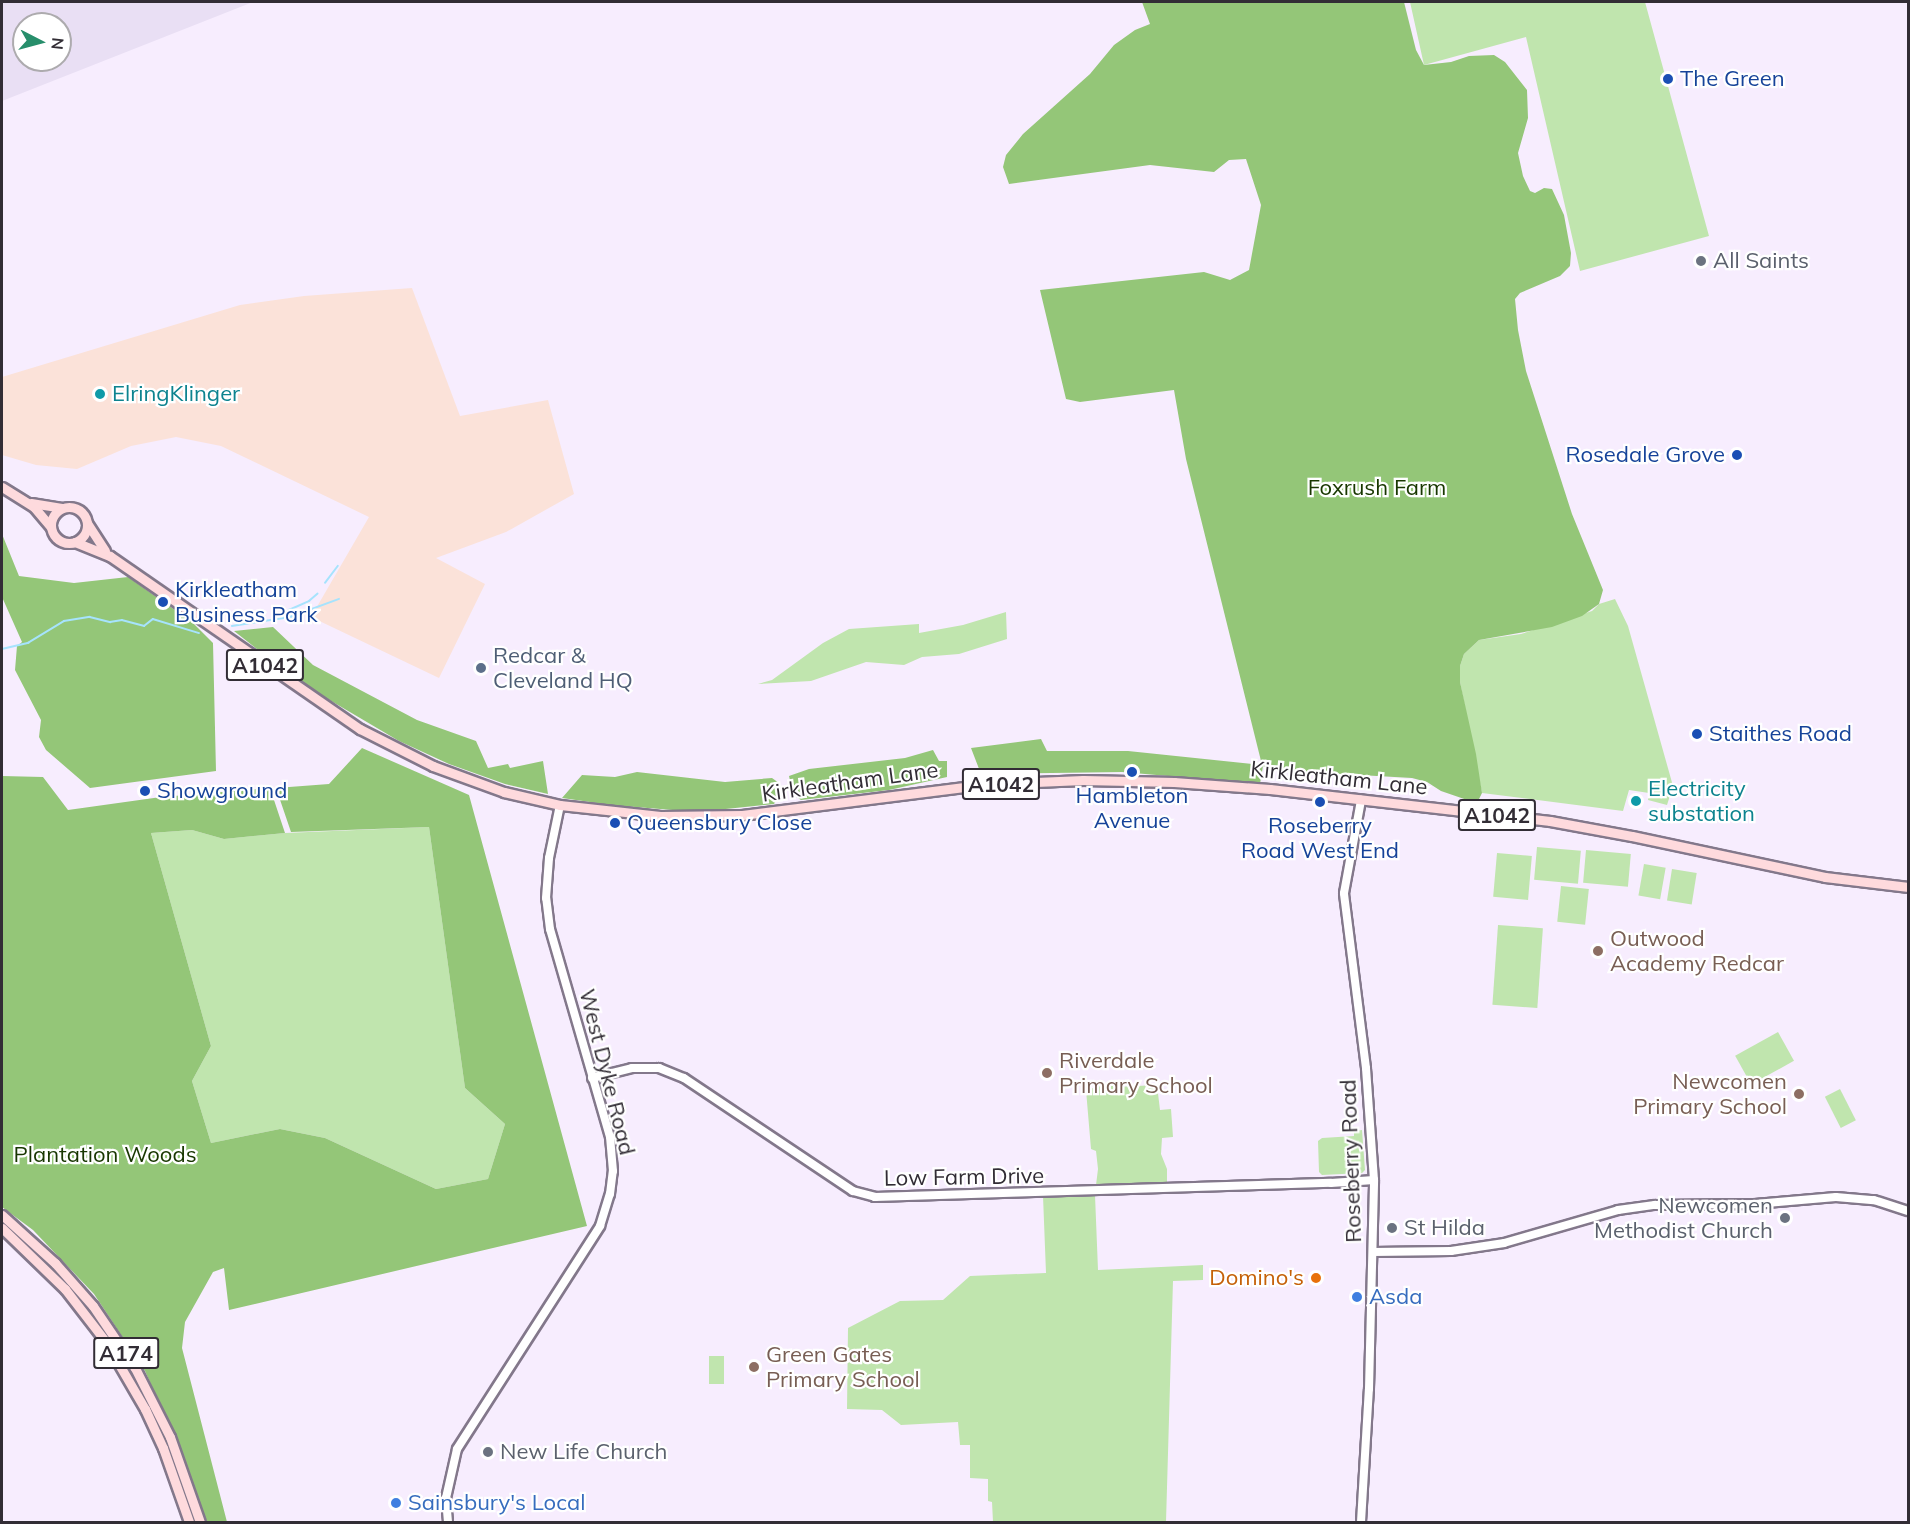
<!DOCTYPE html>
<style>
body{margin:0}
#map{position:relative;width:1910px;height:1524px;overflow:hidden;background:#f7edfe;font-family:Mulish,sans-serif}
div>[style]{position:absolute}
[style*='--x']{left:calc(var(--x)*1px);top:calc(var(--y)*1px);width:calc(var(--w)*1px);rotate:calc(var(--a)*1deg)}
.commercial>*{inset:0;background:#fbe2d9}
.industrial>*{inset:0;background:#e9dff4}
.green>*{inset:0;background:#c0e5ae;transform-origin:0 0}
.forest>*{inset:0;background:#94c678}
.stream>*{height:1.5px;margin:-0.75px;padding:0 0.75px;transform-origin:0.75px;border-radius:0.75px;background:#a6e3fd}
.roads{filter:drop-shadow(2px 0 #83788b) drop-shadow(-2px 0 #83788b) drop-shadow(0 2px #83788b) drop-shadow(0 -2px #83788b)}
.tertiary>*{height:8px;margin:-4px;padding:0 4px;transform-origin:4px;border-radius:4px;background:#fff}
.primary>*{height:9px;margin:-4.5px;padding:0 4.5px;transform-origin:4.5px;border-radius:4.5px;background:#fedadd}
.primary>.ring{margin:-4.5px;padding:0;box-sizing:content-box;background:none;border:9px solid #fedadd;border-radius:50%}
.dots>*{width:16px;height:16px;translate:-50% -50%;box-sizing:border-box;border:3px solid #fff;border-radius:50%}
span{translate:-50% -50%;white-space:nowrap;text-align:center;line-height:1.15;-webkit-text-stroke:4.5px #fff;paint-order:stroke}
.shield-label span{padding:2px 4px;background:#fff;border:2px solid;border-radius:4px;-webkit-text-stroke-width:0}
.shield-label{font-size:21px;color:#322d35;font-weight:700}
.transit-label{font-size:22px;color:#164399}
.left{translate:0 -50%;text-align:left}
.right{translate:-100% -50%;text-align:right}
.worship-label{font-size:22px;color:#5b616d}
.culture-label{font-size:22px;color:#0d838f}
.park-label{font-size:22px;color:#183700}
.service-label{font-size:22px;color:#4e5e75}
.street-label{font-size:22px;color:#322d35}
.education-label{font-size:22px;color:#785e54}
.food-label{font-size:22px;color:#c56008}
.shop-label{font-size:22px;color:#366cbe}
.frame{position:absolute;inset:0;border:3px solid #322d35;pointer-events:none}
.north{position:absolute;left:12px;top:12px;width:60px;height:60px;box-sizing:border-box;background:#fff;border:2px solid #adabae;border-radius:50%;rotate:96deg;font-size:16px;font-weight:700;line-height:24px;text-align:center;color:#322d35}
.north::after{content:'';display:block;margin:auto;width:21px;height:27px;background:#278e6b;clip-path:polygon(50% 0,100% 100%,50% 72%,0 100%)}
</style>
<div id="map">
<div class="commercial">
<i style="clip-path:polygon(412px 288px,460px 416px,548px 400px,574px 494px,506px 532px,436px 558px,485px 584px,439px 678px,311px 617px,369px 517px,221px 446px,176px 437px,131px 446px,77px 469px,36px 465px,2px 455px,2px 377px,240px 305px,304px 296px)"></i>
</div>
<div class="industrial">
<i style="clip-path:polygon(evenodd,2px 2px,253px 2px,2px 101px,2px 2px,24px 24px,60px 24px,60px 60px,24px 60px,24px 24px)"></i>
</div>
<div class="green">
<i style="clip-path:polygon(1410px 2px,1645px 2px,1709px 236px,1580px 271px,1526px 37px,1424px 65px)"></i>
<i style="clip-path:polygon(1615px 599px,1628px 626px,1673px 786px,1667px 805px,1648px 800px,1649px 793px,1629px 790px,1623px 811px,1482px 793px,1460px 682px,1460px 666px,1464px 654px,1479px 640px,1521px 634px,1592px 611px,1599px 604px)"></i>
<i style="clip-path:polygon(1006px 612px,1007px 639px,959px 654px,922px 657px,904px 665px,866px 662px,811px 681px,758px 684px,772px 680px,823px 643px,849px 629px,919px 624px,919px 633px,963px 625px)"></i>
<i style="clip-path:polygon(429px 827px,465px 1088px,505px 1124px,488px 1179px,436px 1189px,325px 1138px,280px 1129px,211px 1143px,192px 1081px,211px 1046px,151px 833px,192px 830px,224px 839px,285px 833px)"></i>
<i style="left:1537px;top:847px;width:44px;height:33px;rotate:5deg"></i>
<i style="left:1586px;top:850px;width:45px;height:33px;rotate:5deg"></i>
<i style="left:1497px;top:853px;width:35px;height:44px;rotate:5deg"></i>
<i style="left:1644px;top:864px;width:22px;height:32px;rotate:10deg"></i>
<i style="left:1672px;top:869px;width:25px;height:32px;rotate:9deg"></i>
<i style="left:1561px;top:886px;width:28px;height:36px;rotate:6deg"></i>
<i style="left:1498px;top:925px;width:45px;height:80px;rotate:4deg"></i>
<i style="left:1778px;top:1032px;width:33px;height:49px;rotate:61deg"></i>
<i style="clip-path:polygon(1107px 1084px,1117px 1087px,1157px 1085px,1160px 1110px,1171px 1109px,1173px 1137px,1162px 1138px,1161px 1154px,1167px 1169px,1167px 1184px,1096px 1185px,1098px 1169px,1096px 1151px,1091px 1149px,1086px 1090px)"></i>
<i style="left:1840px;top:1089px;width:35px;height:17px;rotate:63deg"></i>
<i style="clip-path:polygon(1362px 1130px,1365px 1170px,1362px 1173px,1322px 1175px,1319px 1172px,1318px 1141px,1322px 1138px,1354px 1136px,1354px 1131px)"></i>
<i style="clip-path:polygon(1095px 1195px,1098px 1270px,1203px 1265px,1203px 1280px,1173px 1281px,1166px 1522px,993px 1522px,992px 1502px,988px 1501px,988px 1479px,970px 1478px,970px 1445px,960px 1445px,958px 1422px,901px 1425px,882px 1410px,847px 1409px,848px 1328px,900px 1301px,943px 1300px,970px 1276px,1046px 1273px,1043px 1196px)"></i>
<i style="left:709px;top:1356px;width:15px;height:28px"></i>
</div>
<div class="forest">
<i style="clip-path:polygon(1142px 2px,1404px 2px,1416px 50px,1424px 65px,1451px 62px,1469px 56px,1494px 55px,1505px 62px,1527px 90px,1528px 118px,1518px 153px,1523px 176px,1530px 191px,1535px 193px,1544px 188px,1552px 189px,1564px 215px,1571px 253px,1570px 266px,1560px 276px,1520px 293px,1515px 299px,1518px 330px,1526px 371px,1572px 514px,1603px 590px,1599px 604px,1582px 616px,1552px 627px,1479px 640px,1464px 654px,1460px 666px,1460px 682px,1476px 754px,1482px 793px,1479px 799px,1473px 802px,1441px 791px,1427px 782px,1412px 778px,1272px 770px,1263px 766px,1260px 784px,1122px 772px,981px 774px,971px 748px,1041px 739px,1047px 751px,1128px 751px,1262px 765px,1186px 459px,1174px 390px,1080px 402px,1066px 399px,1040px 290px,1204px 272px,1230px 280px,1249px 270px,1261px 205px,1246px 159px,1229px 160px,1214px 172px,1150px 165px,1009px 184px,1003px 167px,1006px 155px,1023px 134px,1090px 74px,1114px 45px,1135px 30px,1150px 24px)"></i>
<i style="clip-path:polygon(2px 534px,19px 576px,74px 583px,128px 577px,192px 622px,213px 643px,216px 771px,90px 788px,46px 750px,39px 737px,41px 720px,15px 670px,17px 646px,22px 642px,2px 597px)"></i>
<i style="clip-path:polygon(273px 627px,313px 665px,417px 720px,476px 741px,488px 768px,508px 764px,510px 768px,543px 761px,548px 794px,505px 784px,449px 764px,399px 741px,299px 682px,234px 631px)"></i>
<i style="clip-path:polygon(362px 748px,469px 795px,587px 1226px,229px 1310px,224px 1268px,213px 1272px,185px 1322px,182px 1348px,227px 1522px,207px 1522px,184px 1460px,145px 1371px,94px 1294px,33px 1230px,2px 1207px,2px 776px,43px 777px,68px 810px,161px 797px,270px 788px,285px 833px,224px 839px,192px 830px,151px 833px,211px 1046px,192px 1081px,211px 1143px,280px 1129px,325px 1138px,436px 1189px,488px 1179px,505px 1124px,465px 1088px,429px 827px,291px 832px,276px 788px,329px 784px)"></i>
<i style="clip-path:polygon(933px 750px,939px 761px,947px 761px,947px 777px,889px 790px,801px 800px,793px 795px,789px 776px,809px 769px,905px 758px)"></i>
<i style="clip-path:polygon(637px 772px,725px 782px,772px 778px,779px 783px,779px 796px,774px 804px,697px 812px,611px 805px,562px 798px,582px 775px,615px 777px)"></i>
</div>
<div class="stream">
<i style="--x:325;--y:583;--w:21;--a:-53"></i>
<i style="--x:283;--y:617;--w:9;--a:-49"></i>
<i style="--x:289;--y:610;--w:22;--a:-24"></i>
<i style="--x:309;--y:601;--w:11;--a:-41"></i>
<i style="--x:232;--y:626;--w:59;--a:-8.8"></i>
<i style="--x:290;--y:617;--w:52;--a:-20.2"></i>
<i style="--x:2;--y:649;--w:27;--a:-13"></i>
<i style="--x:28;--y:643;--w:42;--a:-31.4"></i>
<i style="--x:64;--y:621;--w:26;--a:-9"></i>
<i style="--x:90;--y:617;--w:21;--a:14"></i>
<i style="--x:110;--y:622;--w:12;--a:-9"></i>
<i style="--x:122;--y:620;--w:23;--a:15"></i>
<i style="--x:144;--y:626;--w:11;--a:-38"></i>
<i style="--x:153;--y:619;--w:48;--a:16.9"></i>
</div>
<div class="roads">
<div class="tertiary">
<i style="--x:592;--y:1078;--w:41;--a:-14"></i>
<i style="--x:632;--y:1068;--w:27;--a:0"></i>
<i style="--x:659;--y:1068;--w:27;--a:22"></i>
<i style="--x:684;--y:1078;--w:203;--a:33.8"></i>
<i style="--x:853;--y:1191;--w:23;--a:15"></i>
<i style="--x:875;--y:1197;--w:456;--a:-1.8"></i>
<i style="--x:1331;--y:1183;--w:43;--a:-4"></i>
<i style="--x:1373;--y:1252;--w:78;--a:-0.7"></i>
<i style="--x:1451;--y:1251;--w:54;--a:-8.6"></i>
<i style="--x:1504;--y:1243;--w:119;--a:-16.1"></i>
<i style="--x:1618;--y:1210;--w:37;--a:-8"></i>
<i style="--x:1655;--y:1205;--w:100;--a:-0.6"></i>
<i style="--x:1755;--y:1204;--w:81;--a:-4.9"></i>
<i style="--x:1836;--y:1197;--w:38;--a:5"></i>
<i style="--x:1874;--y:1200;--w:36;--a:18"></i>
<i style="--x:448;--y:1522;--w:24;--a:-95"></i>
<i style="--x:446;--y:1498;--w:50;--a:-77.3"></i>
<i style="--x:457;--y:1449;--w:265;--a:-57.3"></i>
<i style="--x:600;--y:1226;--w:34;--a:-73"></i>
<i style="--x:610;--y:1194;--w:23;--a:-83"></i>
<i style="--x:613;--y:1171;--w:34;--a:-95"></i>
<i style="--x:610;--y:1137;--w:216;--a:-106.1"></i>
<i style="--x:550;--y:929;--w:31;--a:-97"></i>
<i style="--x:546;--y:898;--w:40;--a:-85.7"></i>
<i style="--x:549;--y:858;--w:54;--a:-78.3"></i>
<i style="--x:1361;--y:1522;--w:133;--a:-86.6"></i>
<i style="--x:1369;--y:1389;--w:209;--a:-88.6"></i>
<i style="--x:1374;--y:1180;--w:112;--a:-94.1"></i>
<i style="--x:1366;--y:1068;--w:176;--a:-97.2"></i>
<i style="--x:1344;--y:893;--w:95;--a:-79.6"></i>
</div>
<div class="primary">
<i style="--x:2;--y:487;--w:38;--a:32"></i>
<i style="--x:34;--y:507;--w:26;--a:50"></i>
<i style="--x:31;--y:503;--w:31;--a:9"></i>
<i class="ring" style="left:51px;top:507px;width:27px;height:27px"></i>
<i style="--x:87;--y:523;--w:33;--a:57"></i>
<i style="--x:75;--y:542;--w:38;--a:22"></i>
<i style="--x:110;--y:556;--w:304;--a:34.7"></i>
<i style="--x:360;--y:729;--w:82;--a:26.9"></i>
<i style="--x:433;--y:766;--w:76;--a:20.1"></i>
<i style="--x:504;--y:792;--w:57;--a:13.1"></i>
<i style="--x:560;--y:805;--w:103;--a:6.2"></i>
<i style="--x:662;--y:816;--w:80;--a:-0.7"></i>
<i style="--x:742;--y:815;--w:248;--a:-7.2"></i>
<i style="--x:988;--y:784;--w:95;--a:-2.4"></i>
<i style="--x:1083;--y:780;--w:91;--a:1.3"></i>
<i style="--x:1174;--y:782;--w:96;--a:4.2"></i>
<i style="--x:1270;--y:789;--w:282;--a:6.5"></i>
<i style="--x:1550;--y:821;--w:83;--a:10.4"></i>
<i style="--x:1632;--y:836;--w:197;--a:12"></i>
<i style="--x:1825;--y:877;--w:84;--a:6.9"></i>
<i style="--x:2;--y:1215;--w:72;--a:42.2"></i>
<i style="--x:55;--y:1263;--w:57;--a:48.5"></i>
<i style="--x:93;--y:1306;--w:75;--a:55.9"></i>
<i style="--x:135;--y:1368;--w:77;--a:63.1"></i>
<i style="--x:170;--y:1437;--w:90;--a:70.6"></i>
<i style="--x:2;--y:1228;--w:88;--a:44.1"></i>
<i style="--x:65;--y:1289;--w:67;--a:52.3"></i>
<i style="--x:106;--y:1342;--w:78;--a:59.8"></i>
<i style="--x:145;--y:1409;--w:43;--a:65.2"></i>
<i style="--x:163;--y:1448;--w:78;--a:70.6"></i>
</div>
</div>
<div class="dots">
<i style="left:1668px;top:79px;background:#1a4fb4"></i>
<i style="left:1701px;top:261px;background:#6b7280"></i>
<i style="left:100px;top:394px;background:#0f9aa8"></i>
<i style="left:1737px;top:455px;background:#1a4fb4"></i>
<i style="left:163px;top:602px;background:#1a4fb4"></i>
<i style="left:481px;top:668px;background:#5c6f8a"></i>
<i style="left:1697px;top:734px;background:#1a4fb4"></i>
<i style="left:1132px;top:772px;background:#1a4fb4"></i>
<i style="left:145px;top:791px;background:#1a4fb4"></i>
<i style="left:1636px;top:801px;background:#0f9aa8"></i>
<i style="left:1320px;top:802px;background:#1a4fb4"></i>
<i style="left:615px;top:823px;background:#1a4fb4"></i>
<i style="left:1598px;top:951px;background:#8d6e63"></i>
<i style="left:1047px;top:1073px;background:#8d6e63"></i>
<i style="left:1799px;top:1094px;background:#8d6e63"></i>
<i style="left:1785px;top:1218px;background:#6b7280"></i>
<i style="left:1392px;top:1228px;background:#6b7280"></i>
<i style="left:1316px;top:1278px;background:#e8710a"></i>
<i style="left:1357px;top:1297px;background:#3f7fe0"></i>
<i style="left:754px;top:1367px;background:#8d6e63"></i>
<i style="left:488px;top:1452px;background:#6b7280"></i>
<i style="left:396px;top:1503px;background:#3f7fe0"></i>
</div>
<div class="shield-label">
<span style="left:265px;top:665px">A1042</span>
<span style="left:1001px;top:784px">A1042</span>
<span style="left:1497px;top:815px">A1042</span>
<span style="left:126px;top:1353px">A174</span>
</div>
<div class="transit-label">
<span class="left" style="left:1680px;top:79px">The Green</span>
<span class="right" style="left:1725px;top:455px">Rosedale Grove</span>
<span class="left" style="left:175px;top:602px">Kirkleatham<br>Business Park</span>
<span class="left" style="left:1709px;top:734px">Staithes Road</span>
<span class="left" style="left:157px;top:791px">Showground</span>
<span style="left:1132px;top:808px">Hambleton<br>Avenue</span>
<span class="left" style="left:627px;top:823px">Queensbury Close</span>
<span style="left:1320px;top:838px">Roseberry<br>Road West End</span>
</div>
<div class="worship-label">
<span class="left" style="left:1713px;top:261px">All Saints</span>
<span class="right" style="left:1773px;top:1218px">Newcomen<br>Methodist Church</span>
<span class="left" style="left:1404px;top:1228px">St Hilda</span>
<span class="left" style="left:500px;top:1452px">New Life Church</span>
</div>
<div class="culture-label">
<span class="left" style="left:112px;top:394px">ElringKlinger</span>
<span class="left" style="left:1648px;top:801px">Electricity<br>substation</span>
</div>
<div class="park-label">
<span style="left:1377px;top:488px">Foxrush Farm</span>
<span style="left:105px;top:1155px">Plantation Woods</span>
</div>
<div class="service-label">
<span class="left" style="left:493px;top:668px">Redcar &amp;<br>Cleveland HQ</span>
</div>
<div class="street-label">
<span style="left:1339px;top:778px;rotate:6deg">Kirkleatham Lane</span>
<span style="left:850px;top:782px;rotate:-8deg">Kirkleatham Lane</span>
<span style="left:607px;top:1072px;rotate:76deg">West Dyke Road</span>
<span style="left:1351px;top:1161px;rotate:-92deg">Roseberry Road</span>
<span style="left:964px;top:1177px;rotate:-1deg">Low Farm Drive</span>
</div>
<div class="education-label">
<span class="left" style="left:1610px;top:951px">Outwood<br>Academy Redcar</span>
<span class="left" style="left:1059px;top:1073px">Riverdale<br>Primary School</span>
<span class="right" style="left:1787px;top:1094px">Newcomen<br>Primary School</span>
<span class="left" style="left:766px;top:1367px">Green Gates<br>Primary School</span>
</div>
<div class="food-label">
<span class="right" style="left:1304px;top:1278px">Domino's</span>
</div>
<div class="shop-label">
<span class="left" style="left:1369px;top:1297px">Asda</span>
<span class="left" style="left:408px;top:1503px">Sainsbury's Local</span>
</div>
<div class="frame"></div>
<div class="north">N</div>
</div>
